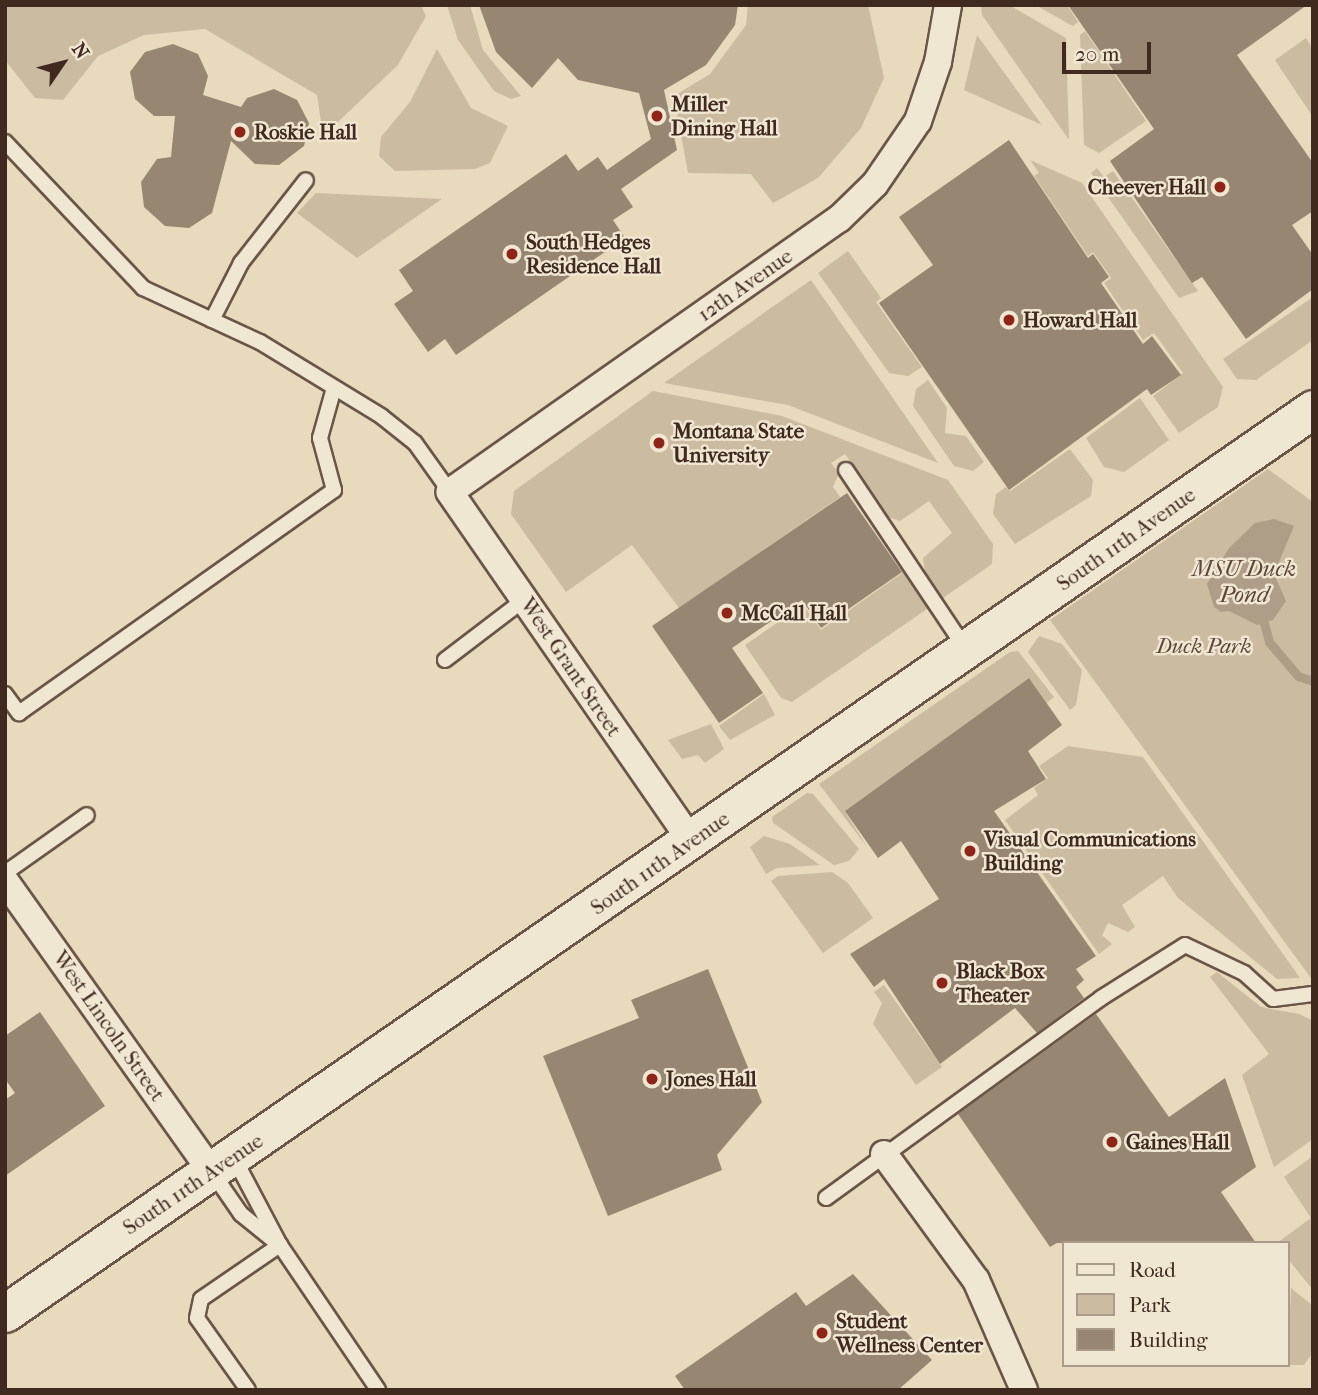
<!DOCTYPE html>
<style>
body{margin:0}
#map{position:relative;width:1318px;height:1395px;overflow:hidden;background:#e8dabc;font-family:"IM FELL French Canon",serif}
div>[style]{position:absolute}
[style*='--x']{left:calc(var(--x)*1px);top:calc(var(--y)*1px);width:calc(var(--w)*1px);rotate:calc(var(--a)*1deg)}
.green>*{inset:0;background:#cbbca1}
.water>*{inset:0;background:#af9e87}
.stream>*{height:9px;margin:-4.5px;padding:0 4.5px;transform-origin:4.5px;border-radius:4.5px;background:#af9e87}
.building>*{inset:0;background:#978671}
.roads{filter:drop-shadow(2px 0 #6a5647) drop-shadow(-2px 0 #6a5647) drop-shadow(0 2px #6a5647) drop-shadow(0 -2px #6a5647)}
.lane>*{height:14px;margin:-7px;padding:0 7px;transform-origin:7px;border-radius:7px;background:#f0e7d3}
.street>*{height:26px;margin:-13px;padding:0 13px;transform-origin:13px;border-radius:13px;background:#f0e7d3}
.secondary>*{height:37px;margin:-18.5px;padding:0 18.5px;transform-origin:18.5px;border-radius:18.5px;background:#f0e7d3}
.dots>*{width:19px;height:19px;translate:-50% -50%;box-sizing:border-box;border:4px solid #f0e7d3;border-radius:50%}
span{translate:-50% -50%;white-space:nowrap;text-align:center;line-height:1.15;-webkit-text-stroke:5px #f0e7d3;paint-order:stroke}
.poi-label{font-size:21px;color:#402a20;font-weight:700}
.left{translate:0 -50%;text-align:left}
.right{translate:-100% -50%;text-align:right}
.street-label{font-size:21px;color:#402a20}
.park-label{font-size:21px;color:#5c473a;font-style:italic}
.water-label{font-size:23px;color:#5c473a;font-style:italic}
.frame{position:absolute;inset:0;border:7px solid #402a20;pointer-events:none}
.legend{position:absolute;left:1062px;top:1241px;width:228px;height:126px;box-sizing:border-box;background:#f0e7d3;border:2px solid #aa9b8b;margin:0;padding:9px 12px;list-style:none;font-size:21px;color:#402a20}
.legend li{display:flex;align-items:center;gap:14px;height:35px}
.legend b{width:35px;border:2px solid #aa9b8b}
.north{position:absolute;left:28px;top:28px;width:70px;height:70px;-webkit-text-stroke:5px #f0e7d3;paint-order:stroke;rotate:55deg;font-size:19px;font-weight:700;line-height:28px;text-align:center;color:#402a20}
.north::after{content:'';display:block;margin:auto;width:24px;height:32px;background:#402a20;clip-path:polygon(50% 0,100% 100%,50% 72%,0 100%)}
.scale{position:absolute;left:1062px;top:42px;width:89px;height:32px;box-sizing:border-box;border:4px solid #402a20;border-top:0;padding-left:9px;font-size:21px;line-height:24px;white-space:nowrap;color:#402a20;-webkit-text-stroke:5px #f0e7d3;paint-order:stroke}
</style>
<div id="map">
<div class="green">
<i style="clip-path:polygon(5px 5px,421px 5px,426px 16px,398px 65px,323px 136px,317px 95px,205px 29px,144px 35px,98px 56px,63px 100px,35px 98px,5px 60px)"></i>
<i style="clip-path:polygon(447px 5px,470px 5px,483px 50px,521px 96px,511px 99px,494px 91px,458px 40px)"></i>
<i style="clip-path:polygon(748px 5px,868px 5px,884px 78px,861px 128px,818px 178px,773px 203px,751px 174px,688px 173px,674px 96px,710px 74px,746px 25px)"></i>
<i style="clip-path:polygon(981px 5px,1009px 5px,1066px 38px,1069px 140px,982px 15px)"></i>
<i style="clip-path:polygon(1035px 5px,1067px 5px,1078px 22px,1073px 26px)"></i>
<i style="clip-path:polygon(1085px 31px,1146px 121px,1099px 153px,1084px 145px,1080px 35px)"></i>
<i style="clip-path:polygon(977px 35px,1042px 125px,964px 90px)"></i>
<i style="clip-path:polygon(1306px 38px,1313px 49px,1313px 117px,1275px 60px)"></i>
<i style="clip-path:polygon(437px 49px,471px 108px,508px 126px,490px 163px,475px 169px,395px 171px,379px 156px,381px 137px,410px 102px)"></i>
<i style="clip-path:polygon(1030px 160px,1082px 183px,1223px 387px,1218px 407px,1179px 433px,1153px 396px,1183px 373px,1154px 333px,1143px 340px,1104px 283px,1111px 278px,1093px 252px,1088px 256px,1034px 176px,1039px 173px)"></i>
<i style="clip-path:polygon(1097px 168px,1104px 177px,1113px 171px,1198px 291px,1179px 298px,1091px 173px)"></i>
<i style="clip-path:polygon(316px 193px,442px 199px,357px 258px,297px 213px)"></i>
<i style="clip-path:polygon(848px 251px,881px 298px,876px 302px,922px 367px,908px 376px,889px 373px,818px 273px)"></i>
<i style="clip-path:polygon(811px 280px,938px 463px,788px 405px,664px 383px)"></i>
<i style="clip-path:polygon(1313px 297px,1313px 340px,1256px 380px,1237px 379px,1223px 359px)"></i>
<i style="clip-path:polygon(928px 380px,947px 408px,945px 433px,966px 436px,984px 462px,973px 471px,954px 466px,913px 406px,916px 389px)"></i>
<i style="clip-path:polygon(653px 391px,782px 416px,948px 480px,993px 544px,992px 564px,943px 598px,925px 572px,923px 558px,952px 533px,929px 501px,900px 521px,888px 517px,845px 454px,831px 463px,839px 473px,833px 487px,840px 497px,679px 608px,632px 545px,566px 592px,511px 514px,514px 491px)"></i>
<i style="clip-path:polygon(1140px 398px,1169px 440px,1124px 472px,1104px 467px,1086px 438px)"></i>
<i style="clip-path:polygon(1070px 449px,1093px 480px,1091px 496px,1015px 544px,993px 514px,996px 494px,1006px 487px,1010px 491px)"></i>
<i style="clip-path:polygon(1268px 469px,1313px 502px,1313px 981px,1050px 620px)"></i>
<i style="clip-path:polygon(905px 571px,930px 607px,792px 702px,781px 698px,745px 645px,803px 605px,821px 630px)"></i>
<i style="clip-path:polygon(1039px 636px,1062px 644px,1082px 670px,1076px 705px,1070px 710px,1028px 652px)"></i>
<i style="clip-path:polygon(1018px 651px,1054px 697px,1047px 703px,1029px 678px,845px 811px,867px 847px,819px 784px,1010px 652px)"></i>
<i style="clip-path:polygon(764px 694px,775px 715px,730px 740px,719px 726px)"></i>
<i style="clip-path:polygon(711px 724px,724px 749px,705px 763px,698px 755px,682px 759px,668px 740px)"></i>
<i style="clip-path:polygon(1068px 746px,1143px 757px,1300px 978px,1277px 979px,1178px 898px,1163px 876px,1122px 905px,1135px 927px,1128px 932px,1108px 923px,1102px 935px,1112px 944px,1099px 954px,1005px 820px,1038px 795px,1034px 788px,1048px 778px,1039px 766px)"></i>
<i style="clip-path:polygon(807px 793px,813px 794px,859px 849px,849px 861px,834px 865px,773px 823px,772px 817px)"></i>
<i style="clip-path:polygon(764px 836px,790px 844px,820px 865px,777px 868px,766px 874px,750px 847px)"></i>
<i style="clip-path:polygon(832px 872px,848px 883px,873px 918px,823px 953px,771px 881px,778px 876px)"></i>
<i style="clip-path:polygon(1217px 972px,1261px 1007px,1299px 1014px,1313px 1021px,1313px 1139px,1274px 1167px,1242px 1075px,1269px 1054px,1210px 977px)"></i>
<i style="clip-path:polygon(884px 985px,942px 1067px,916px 1085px,873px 1024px,882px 1003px,874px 992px)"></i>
<i style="clip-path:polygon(1313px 1156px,1313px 1290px,1288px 1259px,1288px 1243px,1277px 1243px,1311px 1218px,1284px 1177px)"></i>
<i style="clip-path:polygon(1291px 1288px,1313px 1306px,1313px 1352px,1304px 1365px,1262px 1365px,1288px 1365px)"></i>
</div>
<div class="water">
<i style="clip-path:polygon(1274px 519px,1294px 526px,1274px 574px,1286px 601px,1273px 620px,1257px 625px,1229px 611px,1221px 612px,1214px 607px,1207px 584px,1229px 548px,1255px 523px)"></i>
</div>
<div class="stream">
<i style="--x:1264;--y:623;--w:20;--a:75"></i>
<i style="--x:1269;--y:642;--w:45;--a:49.5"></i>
<i style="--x:1298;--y:676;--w:16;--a:18"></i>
</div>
<div class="building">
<i style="clip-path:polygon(479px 5px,738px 5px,735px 25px,706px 65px,664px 90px,677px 150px,621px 189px,633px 207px,613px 220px,625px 238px,456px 355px,445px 339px,428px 352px,394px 304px,413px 291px,399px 270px,566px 154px,578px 171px,598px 157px,607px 170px,651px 139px,639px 93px,578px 80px,558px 58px,532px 88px,496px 52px)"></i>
<i style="clip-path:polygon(1068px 5px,1307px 5px,1237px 55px,1313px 163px,1313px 211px,1292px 225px,1313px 255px,1313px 289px,1246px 339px,1202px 277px,1192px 283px,1110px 161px,1154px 129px)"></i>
<i style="clip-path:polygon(173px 44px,198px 54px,208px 76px,203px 95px,241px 107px,247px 98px,274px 89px,297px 100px,309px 123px,304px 146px,279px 165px,255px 164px,231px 141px,212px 213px,189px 228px,165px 226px,144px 207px,141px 182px,157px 159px,171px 157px,175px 116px,154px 116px,135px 99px,130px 72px,145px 52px)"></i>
<i style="clip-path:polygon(1009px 140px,1088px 258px,1093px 254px,1109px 277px,1101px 283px,1143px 344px,1152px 336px,1181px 375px,1151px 395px,1147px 389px,1009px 490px,879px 303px,933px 265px,899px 217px)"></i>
<i style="clip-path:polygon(847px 493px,902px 572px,821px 628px,802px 600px,732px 648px,763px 693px,719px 723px,652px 626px)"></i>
<i style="clip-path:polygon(1029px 678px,1062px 725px,1028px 751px,1046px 779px,994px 811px,1096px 956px,1076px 969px,1084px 980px,1076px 987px,1084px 998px,1037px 1033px,1015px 1008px,940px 1064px,884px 979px,874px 987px,850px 954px,939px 899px,901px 841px,878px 858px,845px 811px)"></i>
<i style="clip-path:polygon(708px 969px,762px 1102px,717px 1155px,722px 1170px,608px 1216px,543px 1056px,639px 1018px,631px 1000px)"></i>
<i style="clip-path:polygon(40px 1012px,105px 1106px,5px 1176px,5px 1100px,15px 1093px,5px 1079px,5px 1036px)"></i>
<i style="clip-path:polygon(1096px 1014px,1169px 1117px,1225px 1078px,1256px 1167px,1221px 1192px,1256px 1243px,1057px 1243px,1050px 1247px,958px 1114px)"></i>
<i style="clip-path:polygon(853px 1274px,932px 1360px,898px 1390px,685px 1390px,675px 1376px,796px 1292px,806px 1306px)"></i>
</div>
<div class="roads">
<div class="lane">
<i style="--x:5;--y:142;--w:201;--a:46.6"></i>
<i style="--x:143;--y:288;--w:129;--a:24.8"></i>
<i style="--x:260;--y:342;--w:142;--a:31.4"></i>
<i style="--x:381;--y:416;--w:43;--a:38.5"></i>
<i style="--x:415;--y:443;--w:60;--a:54.5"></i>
<i style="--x:212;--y:320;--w:64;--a:-63"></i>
<i style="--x:241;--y:263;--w:105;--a:-51.9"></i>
<i style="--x:846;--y:470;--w:216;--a:56.2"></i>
<i style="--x:445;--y:660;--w:101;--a:-37.3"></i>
<i style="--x:5;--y:694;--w:24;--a:54"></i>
<i style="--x:19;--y:713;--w:386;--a:-35.3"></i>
<i style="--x:334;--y:490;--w:54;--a:-105.1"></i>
<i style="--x:320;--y:438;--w:52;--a:-74.4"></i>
<i style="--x:5;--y:873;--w:100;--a:-35.3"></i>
<i style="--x:233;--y:1156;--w:101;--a:62.2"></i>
<i style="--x:280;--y:1245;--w:175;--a:55.9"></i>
<i style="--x:212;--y:1172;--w:51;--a:55.4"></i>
<i style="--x:241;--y:1214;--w:41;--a:39.1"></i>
<i style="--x:826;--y:1198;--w:340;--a:-36"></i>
<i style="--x:1101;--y:998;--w:99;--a:-32.2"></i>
<i style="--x:1185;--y:945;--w:65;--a:25.4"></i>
<i style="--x:1244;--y:973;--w:39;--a:42"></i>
<i style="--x:1273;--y:999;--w:40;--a:-7.1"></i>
<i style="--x:248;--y:1390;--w:88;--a:-125.3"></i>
<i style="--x:197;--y:1318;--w:19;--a:-78"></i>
<i style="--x:201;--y:1299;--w:96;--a:-34.4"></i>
</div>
<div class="street">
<i style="--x:692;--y:842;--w:426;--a:-124.7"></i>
<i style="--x:450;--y:492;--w:475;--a:-35.1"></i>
<i style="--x:839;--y:219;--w:50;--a:-44.2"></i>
<i style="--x:875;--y:184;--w:76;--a:-55.7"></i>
<i style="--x:918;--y:121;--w:62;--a:-71.3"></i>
<i style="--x:938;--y:62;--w:58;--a:-80"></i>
<i style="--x:5;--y:881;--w:357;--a:54.6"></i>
<i style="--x:884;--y:1154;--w:156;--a:53.9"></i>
<i style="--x:976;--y:1280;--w:120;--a:66.4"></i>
</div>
<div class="secondary">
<i style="--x:5;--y:1313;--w:1590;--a:-34.65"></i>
</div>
</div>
<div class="dots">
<i style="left:657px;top:116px;background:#8f2418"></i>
<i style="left:240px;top:132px;background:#8f2418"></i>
<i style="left:1220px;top:187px;background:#8f2418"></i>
<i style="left:512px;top:254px;background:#8f2418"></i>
<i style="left:1009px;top:320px;background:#8f2418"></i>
<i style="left:659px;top:443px;background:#8f2418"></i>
<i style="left:727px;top:613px;background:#8f2418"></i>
<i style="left:970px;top:851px;background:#8f2418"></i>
<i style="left:942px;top:983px;background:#8f2418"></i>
<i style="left:652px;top:1079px;background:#8f2418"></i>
<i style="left:1112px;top:1142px;background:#8f2418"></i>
<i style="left:822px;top:1333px;background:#8f2418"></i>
</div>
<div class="poi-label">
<span class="left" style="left:671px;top:116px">Miller<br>Dining Hall</span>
<span class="left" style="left:254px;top:132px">Roskie Hall</span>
<span class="right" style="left:1206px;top:187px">Cheever Hall</span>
<span class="left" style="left:526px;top:254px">South Hedges<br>Residence Hall</span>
<span class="left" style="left:1023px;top:320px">Howard Hall</span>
<span class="left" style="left:673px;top:443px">Montana State<br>University</span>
<span class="left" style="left:741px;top:613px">McCall Hall</span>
<span class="left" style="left:984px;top:851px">Visual Communications<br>Building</span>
<span class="left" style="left:956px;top:983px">Black Box<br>Theater</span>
<span class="left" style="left:666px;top:1079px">Jones Hall</span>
<span class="left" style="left:1126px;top:1142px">Gaines Hall</span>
<span class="left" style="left:836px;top:1333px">Student<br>Wellness Center</span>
</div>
<div class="street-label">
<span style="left:745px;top:285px;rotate:-35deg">12th Avenue</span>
<span style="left:1126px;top:539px;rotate:-35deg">South 11th Avenue</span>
<span style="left:571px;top:667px;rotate:56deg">West Grant Street</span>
<span style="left:660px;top:863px;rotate:-35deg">South 11th Avenue</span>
<span style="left:109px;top:1026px;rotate:55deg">West Lincoln Street</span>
<span style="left:193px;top:1184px;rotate:-34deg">South 11th Avenue</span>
</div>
<div class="park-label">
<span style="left:1204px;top:646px">Duck Park</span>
</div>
<div class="water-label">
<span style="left:1244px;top:582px">MSU Duck<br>Pond</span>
</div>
<div class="frame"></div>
<ul class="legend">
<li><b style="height:9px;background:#f0e7d3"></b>Road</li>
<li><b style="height:19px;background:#cbbca1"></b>Park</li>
<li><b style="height:19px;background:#978671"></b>Building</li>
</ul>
<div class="north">N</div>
<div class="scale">20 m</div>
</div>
